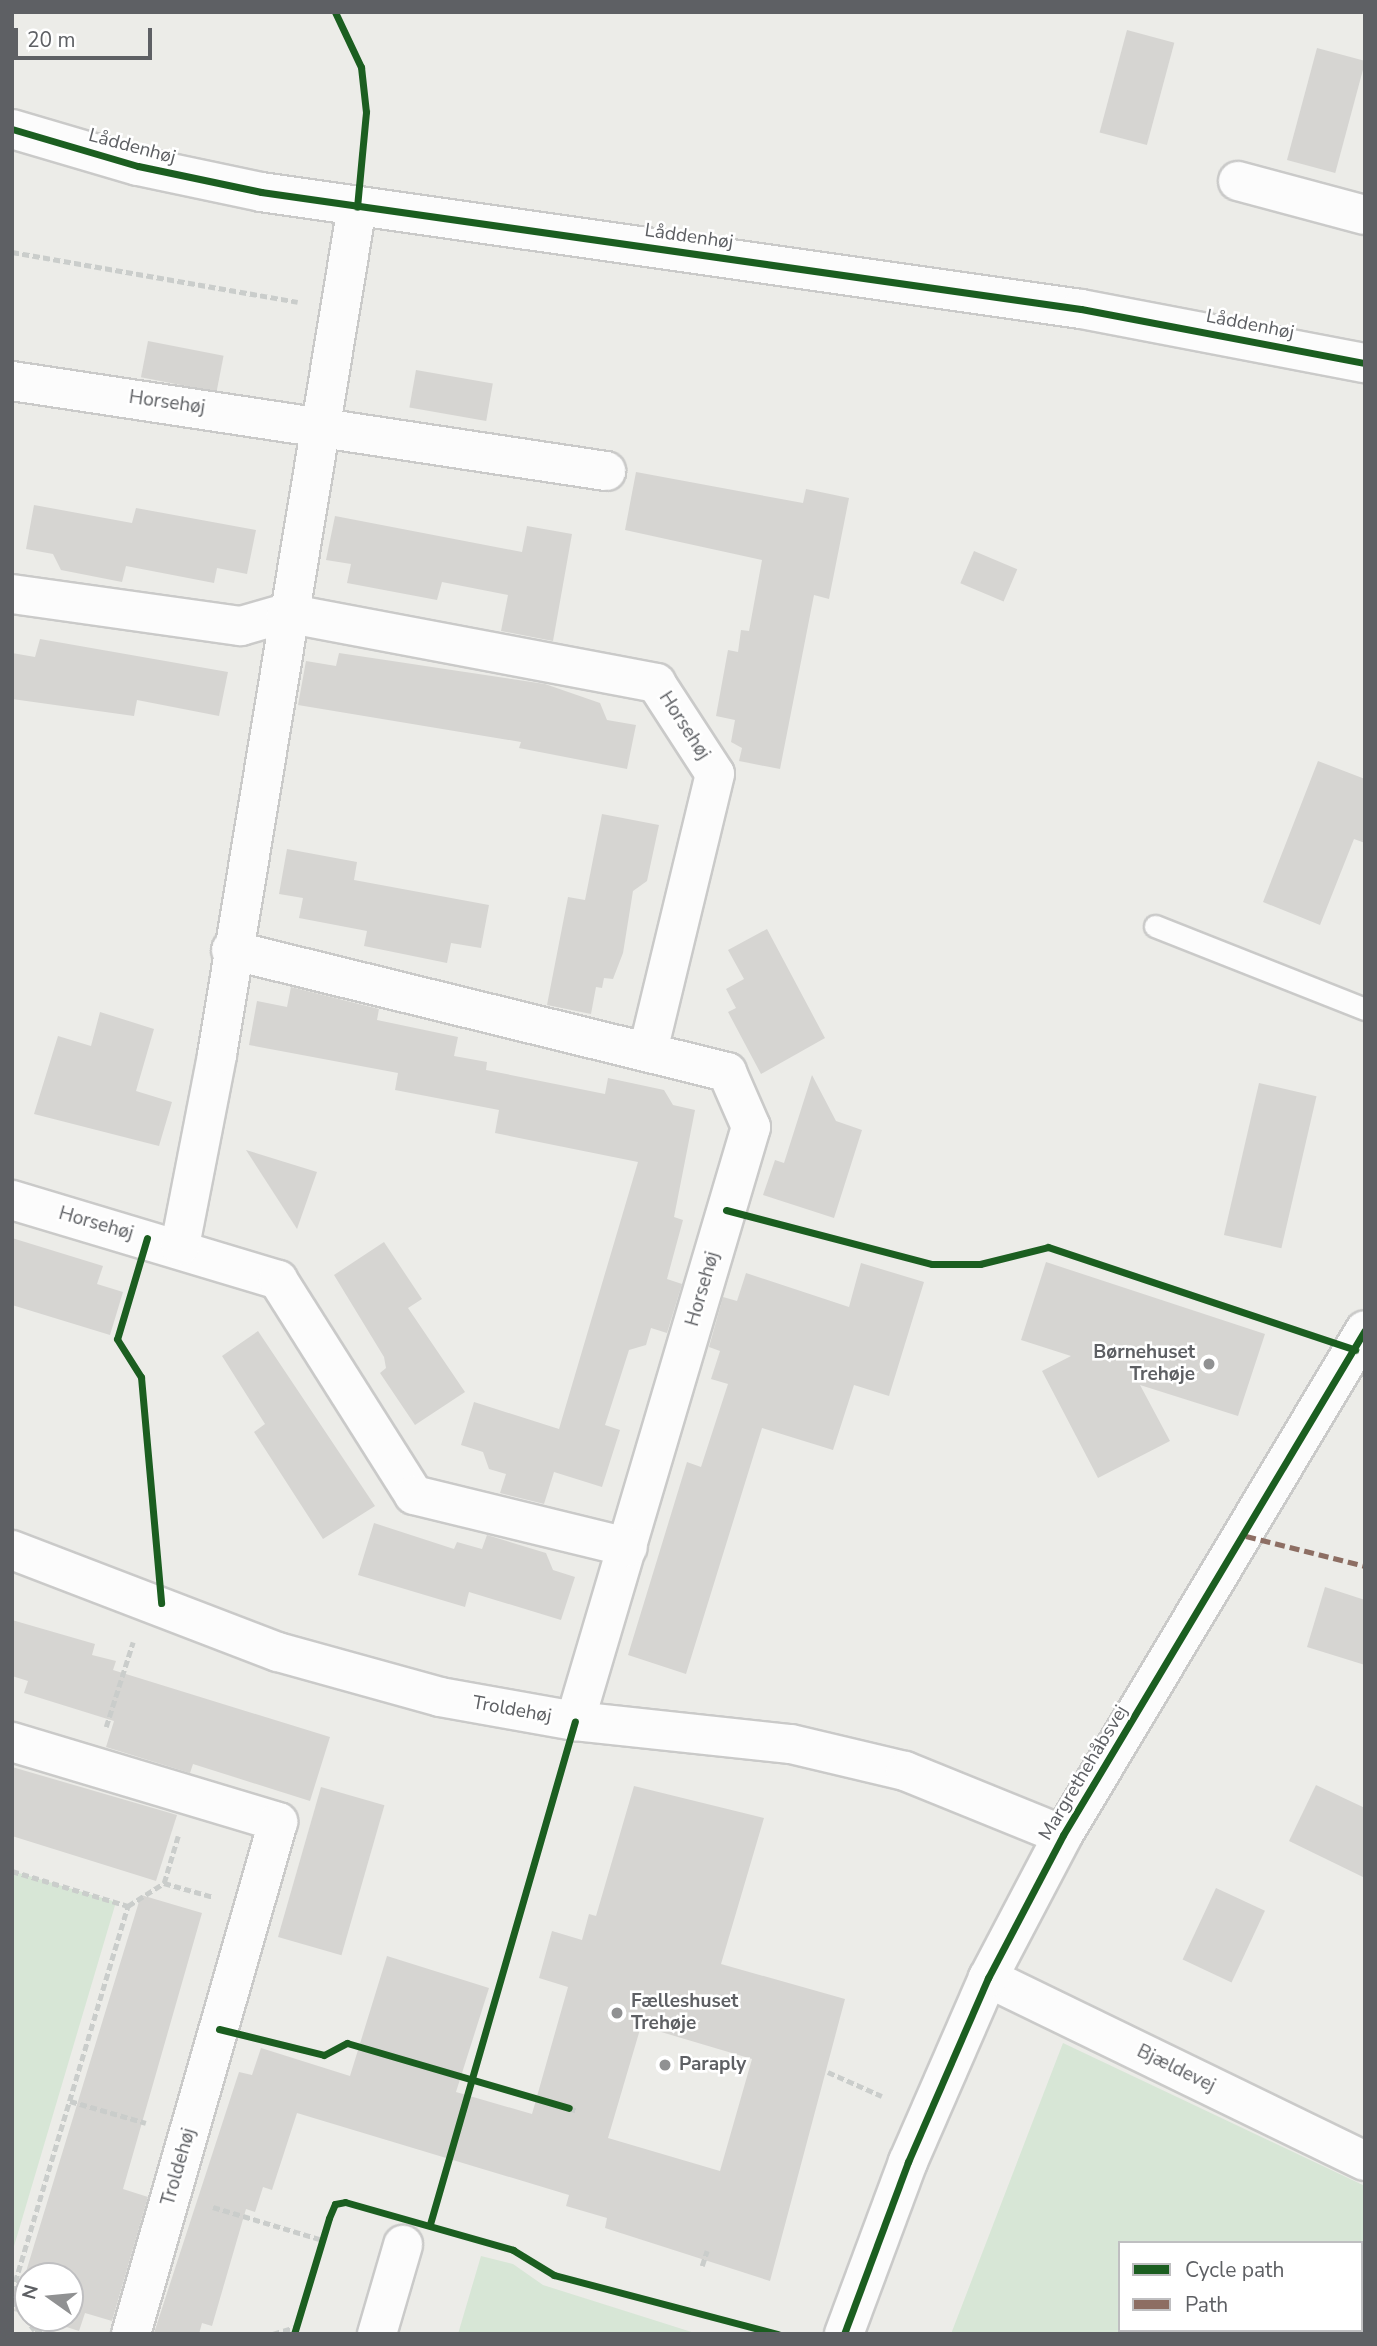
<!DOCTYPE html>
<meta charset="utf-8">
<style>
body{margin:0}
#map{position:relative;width:1377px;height:2346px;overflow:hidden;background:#ecece8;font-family:"Nunito Sans",sans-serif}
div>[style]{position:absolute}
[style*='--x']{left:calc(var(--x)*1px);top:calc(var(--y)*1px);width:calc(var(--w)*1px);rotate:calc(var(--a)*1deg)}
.green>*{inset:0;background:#d7e6d6}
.building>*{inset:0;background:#d6d5d2;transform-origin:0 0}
.path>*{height:4.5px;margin-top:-2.25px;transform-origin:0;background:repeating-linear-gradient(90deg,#cacdcb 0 7px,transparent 0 10.5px)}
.roads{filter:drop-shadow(2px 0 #cacac9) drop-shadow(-2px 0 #cacac9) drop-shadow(0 2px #cacac9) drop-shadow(0 -2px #cacac9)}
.lane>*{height:21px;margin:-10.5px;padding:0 10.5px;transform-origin:10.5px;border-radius:10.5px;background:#fcfcfc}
.street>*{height:38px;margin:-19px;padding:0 19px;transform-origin:19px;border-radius:19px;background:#fcfcfc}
.secondary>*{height:38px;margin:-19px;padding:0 19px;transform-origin:19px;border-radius:19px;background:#fcfcfc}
.quiet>*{height:5px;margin-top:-2.5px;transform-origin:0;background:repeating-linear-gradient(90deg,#8d6e63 0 10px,transparent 0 15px)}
.cycleway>*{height:7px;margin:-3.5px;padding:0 3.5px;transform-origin:3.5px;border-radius:3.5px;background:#1b5e20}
.dots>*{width:19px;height:19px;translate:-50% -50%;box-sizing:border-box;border:4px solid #fff;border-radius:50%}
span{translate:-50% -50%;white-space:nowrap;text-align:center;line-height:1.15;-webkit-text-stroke:5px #fff;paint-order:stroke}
.street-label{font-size:19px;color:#5e6064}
.poi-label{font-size:19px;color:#5e6064;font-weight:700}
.right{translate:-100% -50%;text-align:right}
.left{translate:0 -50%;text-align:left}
.frame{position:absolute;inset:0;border:14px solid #5e6064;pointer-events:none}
.legend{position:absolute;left:1118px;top:2241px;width:245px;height:91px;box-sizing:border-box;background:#fff;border:2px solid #bfbfc1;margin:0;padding:9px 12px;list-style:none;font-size:21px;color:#5e6064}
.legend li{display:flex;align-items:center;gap:14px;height:35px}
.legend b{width:35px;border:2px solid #bfbfc1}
.north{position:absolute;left:14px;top:2262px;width:70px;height:70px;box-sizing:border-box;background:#fff;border:2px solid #bfbfc1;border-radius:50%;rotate:285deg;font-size:19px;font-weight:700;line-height:28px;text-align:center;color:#5e6064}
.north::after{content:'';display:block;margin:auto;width:24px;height:32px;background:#909192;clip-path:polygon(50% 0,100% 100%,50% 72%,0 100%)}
.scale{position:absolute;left:14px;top:28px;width:138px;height:32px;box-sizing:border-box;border:4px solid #5e6064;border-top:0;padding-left:9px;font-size:21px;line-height:24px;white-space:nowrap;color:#5e6064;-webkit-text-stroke:5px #fff;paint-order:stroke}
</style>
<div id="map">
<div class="green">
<i style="clip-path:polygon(12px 1871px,116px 1902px,12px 2253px)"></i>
<i style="clip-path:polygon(evenodd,1063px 2043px,1365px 2186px,1365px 2334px,951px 2334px,1063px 2043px,1120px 2243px,1361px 2243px,1361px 2330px,1120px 2330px,1120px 2243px)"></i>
<i style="clip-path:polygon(481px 2256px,513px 2264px,543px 2285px,698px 2334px,458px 2334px)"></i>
</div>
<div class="building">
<i style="left:1127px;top:30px;width:49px;height:106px;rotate:15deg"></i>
<i style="left:1317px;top:48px;width:50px;height:116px;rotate:15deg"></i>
<i style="left:148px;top:341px;width:77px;height:37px;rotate:11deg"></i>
<i style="left:416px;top:370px;width:78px;height:38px;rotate:10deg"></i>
<i style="clip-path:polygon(636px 472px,803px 503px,806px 489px,849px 498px,829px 599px,814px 595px,780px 769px,739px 761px,742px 748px,731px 742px,735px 720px,716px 716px,728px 650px,738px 652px,741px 630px,749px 631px,762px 560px,625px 530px)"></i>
<i style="clip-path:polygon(34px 505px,132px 523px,136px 508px,256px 530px,247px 574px,217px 568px,214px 583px,126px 566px,122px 582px,61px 570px,53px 554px,26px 549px)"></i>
<i style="clip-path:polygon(335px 516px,522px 552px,527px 526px,572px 534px,553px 641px,501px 631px,508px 595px,442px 582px,437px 600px,347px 583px,351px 564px,326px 560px)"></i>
<i style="left:974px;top:551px;width:47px;height:35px;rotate:23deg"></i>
<i style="clip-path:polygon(40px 639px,228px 672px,219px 716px,137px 700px,134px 716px,12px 699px,12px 653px,35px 657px)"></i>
<i style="clip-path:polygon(339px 653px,545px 684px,600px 703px,607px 720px,636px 725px,627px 769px,519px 748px,521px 742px,298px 705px,306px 661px,336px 666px)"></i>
<i style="clip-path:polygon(1318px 761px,1365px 779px,1365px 843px,1354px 839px,1320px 925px,1263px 902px)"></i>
<i style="clip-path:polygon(602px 814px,659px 825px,647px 881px,633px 891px,623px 953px,613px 979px,604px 978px,602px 988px,596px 987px,591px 1014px,547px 1005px,568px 897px,585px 900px)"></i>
<i style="clip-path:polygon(287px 849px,357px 862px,354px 880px,489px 905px,481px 948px,451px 943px,447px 963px,364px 946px,367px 931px,299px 918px,303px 898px,279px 894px)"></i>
<i style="clip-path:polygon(767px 929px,825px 1038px,761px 1074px,728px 1012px,736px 1008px,726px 989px,744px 979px,728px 950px)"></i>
<i style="clip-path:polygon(291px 987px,379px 1009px,377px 1020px,458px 1037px,454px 1056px,487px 1062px,486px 1070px,605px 1094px,608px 1078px,664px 1090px,673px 1105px,695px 1110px,674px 1217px,683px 1220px,667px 1279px,682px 1284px,667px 1333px,651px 1328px,646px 1345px,629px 1350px,605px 1425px,620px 1430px,602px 1487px,554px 1472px,544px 1504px,500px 1493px,506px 1474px,489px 1469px,483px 1452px,461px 1445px,474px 1402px,559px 1429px,638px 1162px,495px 1133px,499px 1110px,395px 1090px,398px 1073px,249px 1045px,257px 1001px,287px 1007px)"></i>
<i style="clip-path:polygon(100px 1012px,154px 1029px,136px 1091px,172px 1102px,159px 1146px,34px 1114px,58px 1036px,91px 1046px)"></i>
<i style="clip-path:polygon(812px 1075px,836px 1121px,862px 1130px,834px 1218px,763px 1195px,775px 1160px,784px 1163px)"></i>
<i style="left:1259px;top:1083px;width:59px;height:156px;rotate:13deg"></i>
<i style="clip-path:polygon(246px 1150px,317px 1172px,297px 1229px)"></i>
<i style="clip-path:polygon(12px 1238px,103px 1266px,97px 1284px,123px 1292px,110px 1335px,12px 1305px)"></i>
<i style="clip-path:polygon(384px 1242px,422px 1299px,408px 1308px,465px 1392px,415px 1425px,380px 1373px,386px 1368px,384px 1357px,334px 1275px)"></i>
<i style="clip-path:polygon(1046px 1262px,1265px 1334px,1238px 1416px,1140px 1385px,1170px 1441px,1098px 1478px,1042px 1371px,1071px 1356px,1021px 1340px)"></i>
<i style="clip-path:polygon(861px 1263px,924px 1282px,889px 1396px,854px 1385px,833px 1450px,762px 1428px,686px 1674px,628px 1655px,687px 1462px,701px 1467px,728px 1384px,711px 1379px,720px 1351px,709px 1347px,723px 1297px,737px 1301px,746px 1273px,849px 1307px)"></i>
<i style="clip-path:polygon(258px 1331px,375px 1506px,323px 1539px,254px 1432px,265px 1424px,222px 1356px)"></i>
<i style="clip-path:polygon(374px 1523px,454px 1549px,457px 1542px,482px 1549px,487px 1535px,546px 1553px,553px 1570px,575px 1577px,561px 1620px,469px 1592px,465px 1607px,358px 1575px)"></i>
<i style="clip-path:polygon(1325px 1587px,1365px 1600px,1365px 1665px,1307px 1647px)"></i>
<i style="clip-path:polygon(12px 1620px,95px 1644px,92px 1655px,116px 1661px,113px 1670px,330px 1737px,310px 1801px,193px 1764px,190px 1773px,106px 1747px,114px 1721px,24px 1693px,28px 1681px,12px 1676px)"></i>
<i style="clip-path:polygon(12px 1767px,177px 1815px,156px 1881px,12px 1836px)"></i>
<i style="clip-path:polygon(1316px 1785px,1365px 1808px,1365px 1878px,1289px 1841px)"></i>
<i style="clip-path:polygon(evenodd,634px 1786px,764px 1818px,721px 1964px,845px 1999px,770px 2281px,605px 2228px,607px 2218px,566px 2206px,569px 2195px,297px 2113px,272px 2190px,263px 2187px,255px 2212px,246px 2209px,212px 2326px,202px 2323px,199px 2334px,154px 2333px,239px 2072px,252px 2075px,261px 2048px,350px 2076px,387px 1956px,489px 1988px,456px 2092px,532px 2114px,568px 1987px,539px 1978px,552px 1931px,582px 1940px,589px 1914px,596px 1916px,634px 1786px,641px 2026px,752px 2059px,720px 2171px,608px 2138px,641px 2026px)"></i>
<i style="left:321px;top:1787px;width:66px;height:156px;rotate:16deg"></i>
<i style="left:1216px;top:1888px;width:54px;height:79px;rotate:25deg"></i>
<i style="clip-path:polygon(141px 1895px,202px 1913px,123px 2189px,148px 2197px,112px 2321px,85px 2313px,79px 2331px,38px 2318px,70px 2318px,70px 2276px,28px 2276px,28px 2315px,14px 2311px)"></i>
</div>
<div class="path">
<i style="--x:12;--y:252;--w:290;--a:9.9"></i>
<i style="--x:106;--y:1727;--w:89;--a:-72.4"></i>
<i style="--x:12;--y:1871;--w:121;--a:16.8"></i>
<i style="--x:128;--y:1906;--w:43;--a:-32.6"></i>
<i style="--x:164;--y:1883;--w:49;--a:-73.4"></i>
<i style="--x:164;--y:1883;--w:51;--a:15.9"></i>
<i style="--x:261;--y:2039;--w:65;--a:14.3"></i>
<i style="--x:324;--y:2055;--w:26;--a:-28"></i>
<i style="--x:347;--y:2043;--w:241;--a:16.4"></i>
<i style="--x:828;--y:2072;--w:59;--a:24"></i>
<i style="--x:70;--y:2101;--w:79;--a:16.1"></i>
<i style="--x:213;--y:2207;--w:115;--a:16.7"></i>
<i style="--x:702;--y:2266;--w:16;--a:-72"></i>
<i style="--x:12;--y:2292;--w:403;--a:-73.3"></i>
<i style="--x:12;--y:2300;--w:38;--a:53"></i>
<i style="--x:35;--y:2330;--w:14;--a:17"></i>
<i style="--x:273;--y:2334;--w:24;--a:-17"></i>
</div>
<div class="roads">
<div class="lane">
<i style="--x:1155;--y:926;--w:226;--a:21.6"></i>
</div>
<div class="street">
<i style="--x:1238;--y:181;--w:131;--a:15"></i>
<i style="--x:12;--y:381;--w:601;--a:8.62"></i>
<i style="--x:12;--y:594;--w:231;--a:8"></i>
<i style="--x:241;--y:626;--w:47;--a:-16.1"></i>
<i style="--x:286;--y:613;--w:377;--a:10.7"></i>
<i style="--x:656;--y:683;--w:108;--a:57"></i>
<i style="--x:715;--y:774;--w:286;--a:103.6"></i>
<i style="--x:231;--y:950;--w:511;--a:13.82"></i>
<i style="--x:727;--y:1072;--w:60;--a:66.4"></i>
<i style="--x:751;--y:1127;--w:620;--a:106.5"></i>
<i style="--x:12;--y:1200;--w:278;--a:16.7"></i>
<i style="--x:278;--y:1280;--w:254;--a:57.7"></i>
<i style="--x:414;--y:1495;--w:220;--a:13.7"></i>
<i style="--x:180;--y:1246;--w:195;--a:-79"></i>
<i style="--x:217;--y:1055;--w:859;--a:-80.63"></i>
<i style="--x:12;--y:1550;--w:285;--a:21"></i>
<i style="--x:278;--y:1652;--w:168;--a:15.5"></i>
<i style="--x:440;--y:1697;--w:137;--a:10.1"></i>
<i style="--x:575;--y:1721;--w:217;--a:6.1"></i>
<i style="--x:791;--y:1744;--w:117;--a:13.3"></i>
<i style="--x:905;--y:1771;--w:170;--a:22.1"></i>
<i style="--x:12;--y:1742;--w:278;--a:16.7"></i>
<i style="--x:278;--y:1822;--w:533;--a:106.02"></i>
<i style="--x:988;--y:1978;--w:419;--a:25.9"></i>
<i style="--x:377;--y:2334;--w:93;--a:-73.7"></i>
<i style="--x:844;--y:2334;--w:184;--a:-69.6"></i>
<i style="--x:908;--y:2162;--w:201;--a:-66.5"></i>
<i style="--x:988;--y:1978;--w:161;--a:-62.3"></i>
<i style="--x:1063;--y:1835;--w:588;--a:-59.12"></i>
</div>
<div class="secondary">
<i style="--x:12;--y:129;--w:131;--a:16.4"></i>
<i style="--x:138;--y:166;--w:126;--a:11.9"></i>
<i style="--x:261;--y:192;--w:828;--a:8.12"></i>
<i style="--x:1081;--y:309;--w:289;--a:10.8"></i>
</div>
</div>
<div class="quiet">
<i style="--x:1246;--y:1536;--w:123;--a:14.1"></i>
</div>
<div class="cycleway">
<i style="--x:335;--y:12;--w:61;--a:64.7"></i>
<i style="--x:361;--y:67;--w:45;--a:83.7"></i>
<i style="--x:366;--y:112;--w:95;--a:95.4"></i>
<i style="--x:12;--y:129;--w:131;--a:16.4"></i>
<i style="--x:138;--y:166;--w:126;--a:11.9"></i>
<i style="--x:261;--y:192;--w:828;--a:8.12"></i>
<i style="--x:1081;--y:309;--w:289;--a:10.8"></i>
<i style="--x:726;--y:1210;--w:213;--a:14.7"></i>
<i style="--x:932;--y:1264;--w:48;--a:0"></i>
<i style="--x:980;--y:1264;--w:70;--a:-14"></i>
<i style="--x:1048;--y:1247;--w:324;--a:18.5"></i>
<i style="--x:147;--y:1238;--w:105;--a:106.5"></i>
<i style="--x:117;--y:1339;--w:45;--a:57.7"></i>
<i style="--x:141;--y:1377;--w:227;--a:84.9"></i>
<i style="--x:219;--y:2029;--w:108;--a:13.9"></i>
<i style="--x:324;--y:2055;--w:26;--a:-28"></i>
<i style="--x:347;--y:2043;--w:231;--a:16.3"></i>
<i style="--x:430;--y:2224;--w:523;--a:-73.92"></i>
<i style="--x:294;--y:2334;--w:121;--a:-73.2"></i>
<i style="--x:329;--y:2218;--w:15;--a:-67"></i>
<i style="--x:335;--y:2204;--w:10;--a:-11"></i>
<i style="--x:345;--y:2202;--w:175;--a:15.9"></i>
<i style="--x:513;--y:2250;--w:48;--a:31.4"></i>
<i style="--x:554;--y:2275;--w:231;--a:14.8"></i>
<i style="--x:844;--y:2334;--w:184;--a:-69.6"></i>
<i style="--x:908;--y:2162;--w:201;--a:-66.5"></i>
<i style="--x:988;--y:1978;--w:161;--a:-62.3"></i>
<i style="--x:1063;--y:1835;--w:588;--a:-59.12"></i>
</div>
<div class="dots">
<i style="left:1209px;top:1364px;background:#909192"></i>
<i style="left:617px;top:2013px;background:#909192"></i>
<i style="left:665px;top:2065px;background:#909192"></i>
</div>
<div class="street-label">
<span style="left:132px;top:147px;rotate:15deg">Låddenhøj</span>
<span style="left:689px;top:237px;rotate:8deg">Låddenhøj</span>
<span style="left:1250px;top:325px;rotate:11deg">Låddenhøj</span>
<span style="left:167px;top:403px;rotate:8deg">Horsehøj</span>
<span style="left:684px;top:726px;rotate:57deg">Horsehøj</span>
<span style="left:96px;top:1224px;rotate:16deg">Horsehøj</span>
<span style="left:703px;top:1289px;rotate:-74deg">Horsehøj</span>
<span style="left:512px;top:1710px;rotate:10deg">Troldehøj</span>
<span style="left:1084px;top:1773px;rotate:-59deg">Margrethehåbsvej</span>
<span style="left:1176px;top:2069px;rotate:26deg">Bjældevej</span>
<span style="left:179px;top:2167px;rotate:-74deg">Troldehøj</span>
</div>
<div class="poi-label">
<span class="right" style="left:1195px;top:1364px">Børnehuset<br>Trehøje</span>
<span class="left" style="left:631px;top:2013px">Fælleshuset<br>Trehøje</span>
<span class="left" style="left:679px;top:2065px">Paraply</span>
</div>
<div class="frame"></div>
<ul class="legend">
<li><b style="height:9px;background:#1b5e20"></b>Cycle path</li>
<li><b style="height:9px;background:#8d6e63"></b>Path</li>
</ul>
<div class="north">N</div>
<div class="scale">20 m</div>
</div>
